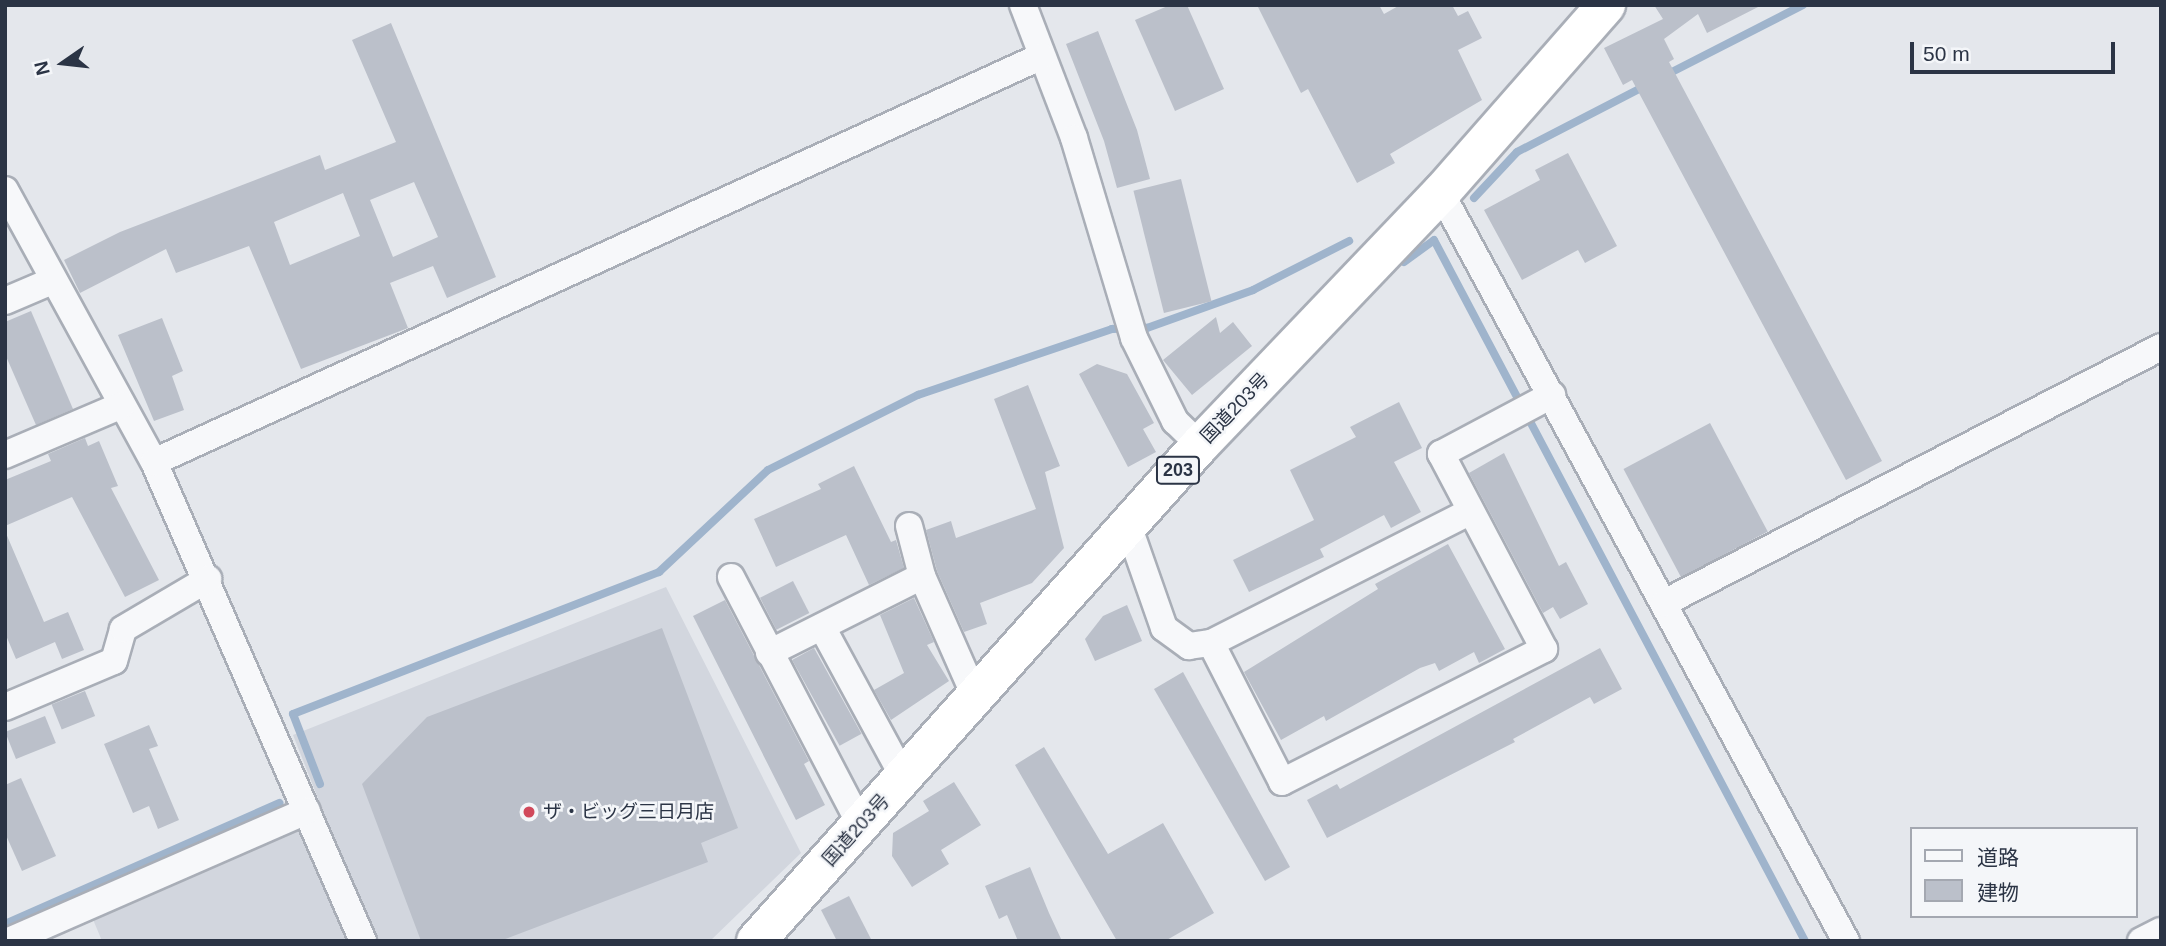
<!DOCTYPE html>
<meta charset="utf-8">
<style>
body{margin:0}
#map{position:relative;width:2166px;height:946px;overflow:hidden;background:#e4e7ec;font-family:Arial,"Noto Sans JP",sans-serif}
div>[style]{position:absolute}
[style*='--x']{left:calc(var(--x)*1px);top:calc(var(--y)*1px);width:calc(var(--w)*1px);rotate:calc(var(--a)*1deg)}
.built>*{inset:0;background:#d2d6de}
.stream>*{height:8px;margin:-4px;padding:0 4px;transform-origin:4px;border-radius:4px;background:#9fb4cc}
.building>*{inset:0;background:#bbc0ca;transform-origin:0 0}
.roads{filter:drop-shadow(2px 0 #a9aeb7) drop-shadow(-2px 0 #a9aeb7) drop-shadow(0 2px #a9aeb7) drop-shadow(0 -2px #a9aeb7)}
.minor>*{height:26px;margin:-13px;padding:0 13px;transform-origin:13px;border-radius:13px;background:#f7f8fa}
.highway>*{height:38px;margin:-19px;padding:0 19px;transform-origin:19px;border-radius:19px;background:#fff}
.dots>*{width:19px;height:19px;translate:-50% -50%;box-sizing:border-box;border:4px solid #f4f6f9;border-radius:50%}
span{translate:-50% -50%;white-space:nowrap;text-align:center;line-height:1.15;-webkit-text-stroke:5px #f4f6f9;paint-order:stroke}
.shield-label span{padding:2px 5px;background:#f4f6f9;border:2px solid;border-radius:5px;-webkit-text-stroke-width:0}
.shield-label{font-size:18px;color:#2b3445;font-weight:700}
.street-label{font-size:19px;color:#2b3445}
.poi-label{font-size:19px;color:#2b3445}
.left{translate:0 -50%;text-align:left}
.frame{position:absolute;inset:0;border:7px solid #2b3445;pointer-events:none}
.legend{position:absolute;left:1910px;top:827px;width:228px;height:91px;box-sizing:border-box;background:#f4f6f9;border:2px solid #a4a8b1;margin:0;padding:9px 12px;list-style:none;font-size:21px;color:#2b3445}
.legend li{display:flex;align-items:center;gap:14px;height:35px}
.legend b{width:35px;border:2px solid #a4a8b1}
.north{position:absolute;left:28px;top:28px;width:70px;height:70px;-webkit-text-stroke:5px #f4f6f9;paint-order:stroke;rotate:256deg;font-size:19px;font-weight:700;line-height:28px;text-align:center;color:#2b3445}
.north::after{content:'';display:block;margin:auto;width:24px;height:32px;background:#2b3445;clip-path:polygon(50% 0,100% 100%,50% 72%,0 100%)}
.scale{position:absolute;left:1910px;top:42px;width:205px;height:32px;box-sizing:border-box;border:4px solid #2b3445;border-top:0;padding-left:9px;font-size:21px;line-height:24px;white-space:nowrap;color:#2b3445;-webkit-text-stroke:5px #f4f6f9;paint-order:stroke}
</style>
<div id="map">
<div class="built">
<i style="clip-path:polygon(666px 587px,801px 853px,710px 941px,102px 941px,92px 917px,325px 816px,293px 735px)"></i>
</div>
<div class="stream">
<i style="--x:1666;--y:75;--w:154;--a:-27.1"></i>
<i style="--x:1474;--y:198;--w:63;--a:-46.9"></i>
<i style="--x:1517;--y:152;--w:144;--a:-27.3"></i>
<i style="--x:1404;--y:262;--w:37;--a:-36"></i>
<i style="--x:1434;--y:240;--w:793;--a:62.11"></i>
<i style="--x:320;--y:784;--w:75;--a:-111.1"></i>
<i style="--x:293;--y:714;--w:393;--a:-21.2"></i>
<i style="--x:659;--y:572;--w:149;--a:-43.1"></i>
<i style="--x:768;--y:470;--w:168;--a:-26.6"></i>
<i style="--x:918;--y:395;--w:205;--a:-18.8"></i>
<i style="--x:1112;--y:329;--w:35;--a:-2"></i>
<i style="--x:1147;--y:328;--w:113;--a:-19.7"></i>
<i style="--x:1253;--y:290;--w:108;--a:-27"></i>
<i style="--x:5;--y:924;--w:300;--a:-23.8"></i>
</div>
<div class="building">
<i style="clip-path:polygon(1170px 5px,1187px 5px,1224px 89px,1175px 111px,1135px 20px)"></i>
<i style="clip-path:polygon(1257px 5px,1379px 5px,1384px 14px,1400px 5px,1452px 5px,1458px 16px,1468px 11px,1482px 38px,1458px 50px,1482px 100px,1390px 154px,1395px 163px,1357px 183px,1308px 89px,1301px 93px)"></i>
<i style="clip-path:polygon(1654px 5px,1762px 5px,1707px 33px,1698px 14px,1664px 39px,1674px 59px,1669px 62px,1882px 461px,1846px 480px,1632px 80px,1623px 85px,1604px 48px,1663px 19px)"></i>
<i style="clip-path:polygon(evenodd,391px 23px,496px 277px,447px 298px,433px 266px,390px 283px,408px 328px,301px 369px,249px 246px,176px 273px,166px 249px,80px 293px,64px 260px,120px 232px,320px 155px,325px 170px,396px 142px,352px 40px,391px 23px,414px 182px,438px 237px,393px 257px,370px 200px,414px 182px,391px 23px,343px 193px,360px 236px,290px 265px,274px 222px,343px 193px)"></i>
<i style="clip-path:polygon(1098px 31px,1137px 130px,1150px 179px,1117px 188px,1104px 141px,1066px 44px)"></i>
<i style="clip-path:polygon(1568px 153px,1617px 246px,1585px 263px,1578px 250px,1522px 280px,1484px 210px,1540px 180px,1535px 170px)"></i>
<i style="left:1181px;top:179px;width:126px;height:49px;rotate:76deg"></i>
<i style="clip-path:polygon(31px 311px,73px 409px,36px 425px,5px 354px,5px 322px)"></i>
<i style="clip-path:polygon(1216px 317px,1220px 333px,1233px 322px,1252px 346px,1192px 395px,1163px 360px)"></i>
<i style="clip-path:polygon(162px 318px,183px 371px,172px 376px,184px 410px,154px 421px,118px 335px)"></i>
<i style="clip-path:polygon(1097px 364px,1127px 374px,1154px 423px,1143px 429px,1156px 452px,1128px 467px,1079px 374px)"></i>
<i style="clip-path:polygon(1028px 385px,1060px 466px,1045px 472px,1064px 548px,1032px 583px,980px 603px,987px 624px,964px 632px,937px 571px,926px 530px,951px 521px,956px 538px,1036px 509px,994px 399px)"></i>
<i style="clip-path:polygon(1399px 402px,1422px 448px,1394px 462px,1421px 512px,1391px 528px,1384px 515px,1320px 549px,1324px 557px,1249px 592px,1233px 560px,1314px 520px,1290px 470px,1356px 437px,1350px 427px)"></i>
<i style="left:1710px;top:423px;width:123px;height:98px;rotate:62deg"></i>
<i style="clip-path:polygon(85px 438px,88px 446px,99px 441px,118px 486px,111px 488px,159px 580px,125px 597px,72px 497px,5px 526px,5px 480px,51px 461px,48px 454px)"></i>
<i style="clip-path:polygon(1504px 453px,1559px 566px,1566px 562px,1588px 604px,1560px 619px,1553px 607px,1543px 613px,1469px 473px)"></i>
<i style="clip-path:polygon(854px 466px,891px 542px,896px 540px,904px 568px,869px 585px,846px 535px,776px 567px,754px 519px,821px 489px,818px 484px)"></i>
<i style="clip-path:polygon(5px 531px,44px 622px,68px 612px,84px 650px,62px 659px,55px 642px,16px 659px,5px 633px)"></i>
<i style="clip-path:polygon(1448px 544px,1505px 649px,1479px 663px,1474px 652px,1439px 671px,1435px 663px,1420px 668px,1326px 721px,1324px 716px,1281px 740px,1244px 672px,1378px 589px,1375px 584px)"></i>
<i style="left:793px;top:581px;width:36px;height:37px;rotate:63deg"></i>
<i style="clip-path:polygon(914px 598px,934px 642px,927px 645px,949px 681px,891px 720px,874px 690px,904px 673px,880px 615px)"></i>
<i style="clip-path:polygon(725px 600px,809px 761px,804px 764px,825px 805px,796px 820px,693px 616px)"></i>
<i style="clip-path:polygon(1127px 605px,1142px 641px,1095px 661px,1085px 639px,1103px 616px)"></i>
<i style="clip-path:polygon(662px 628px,738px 828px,701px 843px,708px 862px,500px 941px,421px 941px,362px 784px,427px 717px)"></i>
<i style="left:814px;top:648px;width:98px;height:25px;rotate:61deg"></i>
<i style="clip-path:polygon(1600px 648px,1622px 689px,1594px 704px,1590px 697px,1513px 739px,1515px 742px,1327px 838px,1307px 800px,1337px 784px,1340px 789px)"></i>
<i style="clip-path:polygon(1183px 672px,1290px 867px,1265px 881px,1154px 689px)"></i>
<i style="left:85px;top:691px;width:27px;height:36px;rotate:68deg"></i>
<i style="left:45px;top:716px;width:29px;height:43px;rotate:68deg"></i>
<i style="clip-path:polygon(149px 725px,158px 746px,149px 749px,179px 820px,158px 829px,149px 806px,133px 813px,104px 744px)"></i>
<i style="clip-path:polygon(1044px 747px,1108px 854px,1163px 823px,1214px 913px,1165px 941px,1117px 941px,1015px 765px)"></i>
<i style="clip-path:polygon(21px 778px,56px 856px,22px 871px,5px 833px,5px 785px)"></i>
<i style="clip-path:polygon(954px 782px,981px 825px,941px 850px,949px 864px,912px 887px,892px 856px,893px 833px,929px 811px,923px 801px)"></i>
<i style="clip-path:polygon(1030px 867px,1049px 913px,1062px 941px,1018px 941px,1007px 915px,999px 919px,985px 886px)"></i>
<i style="clip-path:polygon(849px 896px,872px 941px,837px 941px,821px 910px)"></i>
</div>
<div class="roads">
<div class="minor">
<i style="--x:1023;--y:5;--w:142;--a:69"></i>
<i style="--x:1074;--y:138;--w:209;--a:73.3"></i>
<i style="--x:1134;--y:338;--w:93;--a:63.7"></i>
<i style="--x:1175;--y:421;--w:35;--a:44"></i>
<i style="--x:5;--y:190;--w:310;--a:61.3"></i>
<i style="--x:154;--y:462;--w:523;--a:66.43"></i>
<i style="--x:1441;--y:193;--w:851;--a:61.57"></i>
<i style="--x:5;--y:301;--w:51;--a:-23.1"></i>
<i style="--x:5;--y:455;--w:127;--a:-23.1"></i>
<i style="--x:154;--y:462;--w:976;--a:-24.57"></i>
<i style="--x:1128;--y:525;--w:109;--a:70.7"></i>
<i style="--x:1164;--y:628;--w:31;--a:36"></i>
<i style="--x:1189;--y:646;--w:22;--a:-8"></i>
<i style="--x:1211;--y:643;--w:289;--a:-26.9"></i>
<i style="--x:909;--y:526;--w:52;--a:75.4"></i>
<i style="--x:922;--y:576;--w:131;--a:66.2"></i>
<i style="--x:731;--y:577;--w:279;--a:62.4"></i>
<i style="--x:1664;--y:603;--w:559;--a:-27.25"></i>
<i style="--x:822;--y:627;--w:170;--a:61.5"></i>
<i style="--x:1211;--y:643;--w:156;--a:62.9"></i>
<i style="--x:1282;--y:782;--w:294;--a:-26.9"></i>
<i style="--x:1544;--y:649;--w:221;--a:-117.8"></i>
<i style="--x:1441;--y:454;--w:126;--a:-28"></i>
<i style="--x:769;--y:653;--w:171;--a:-26.7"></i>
<i style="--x:5;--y:707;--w:118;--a:-22.9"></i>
<i style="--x:114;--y:661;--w:33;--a:-74"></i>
<i style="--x:123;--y:629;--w:99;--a:-30.5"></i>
<i style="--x:9;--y:941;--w:325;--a:-23.6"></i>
<i style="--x:2141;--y:941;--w:22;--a:-27"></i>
</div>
<div class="highway">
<i style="--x:756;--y:941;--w:666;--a:-48.17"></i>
<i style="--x:1200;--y:445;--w:349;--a:-46.3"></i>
<i style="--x:1441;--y:193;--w:250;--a:-48.7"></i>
</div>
</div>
<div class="dots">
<i style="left:529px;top:812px;background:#d1495b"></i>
</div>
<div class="shield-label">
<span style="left:1178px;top:470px">203</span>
</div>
<div class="street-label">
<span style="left:1235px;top:408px;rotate:-46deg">国道203号</span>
<span style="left:856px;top:830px;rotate:-48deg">国道203号</span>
</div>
<div class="poi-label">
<span class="left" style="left:543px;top:812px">ザ・ビッグ三日月店</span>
</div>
<div class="frame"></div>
<ul class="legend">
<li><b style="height:9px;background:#f7f8fa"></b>道路</li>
<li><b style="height:19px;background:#bbc0ca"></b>建物</li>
</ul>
<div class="north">N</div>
<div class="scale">50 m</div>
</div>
